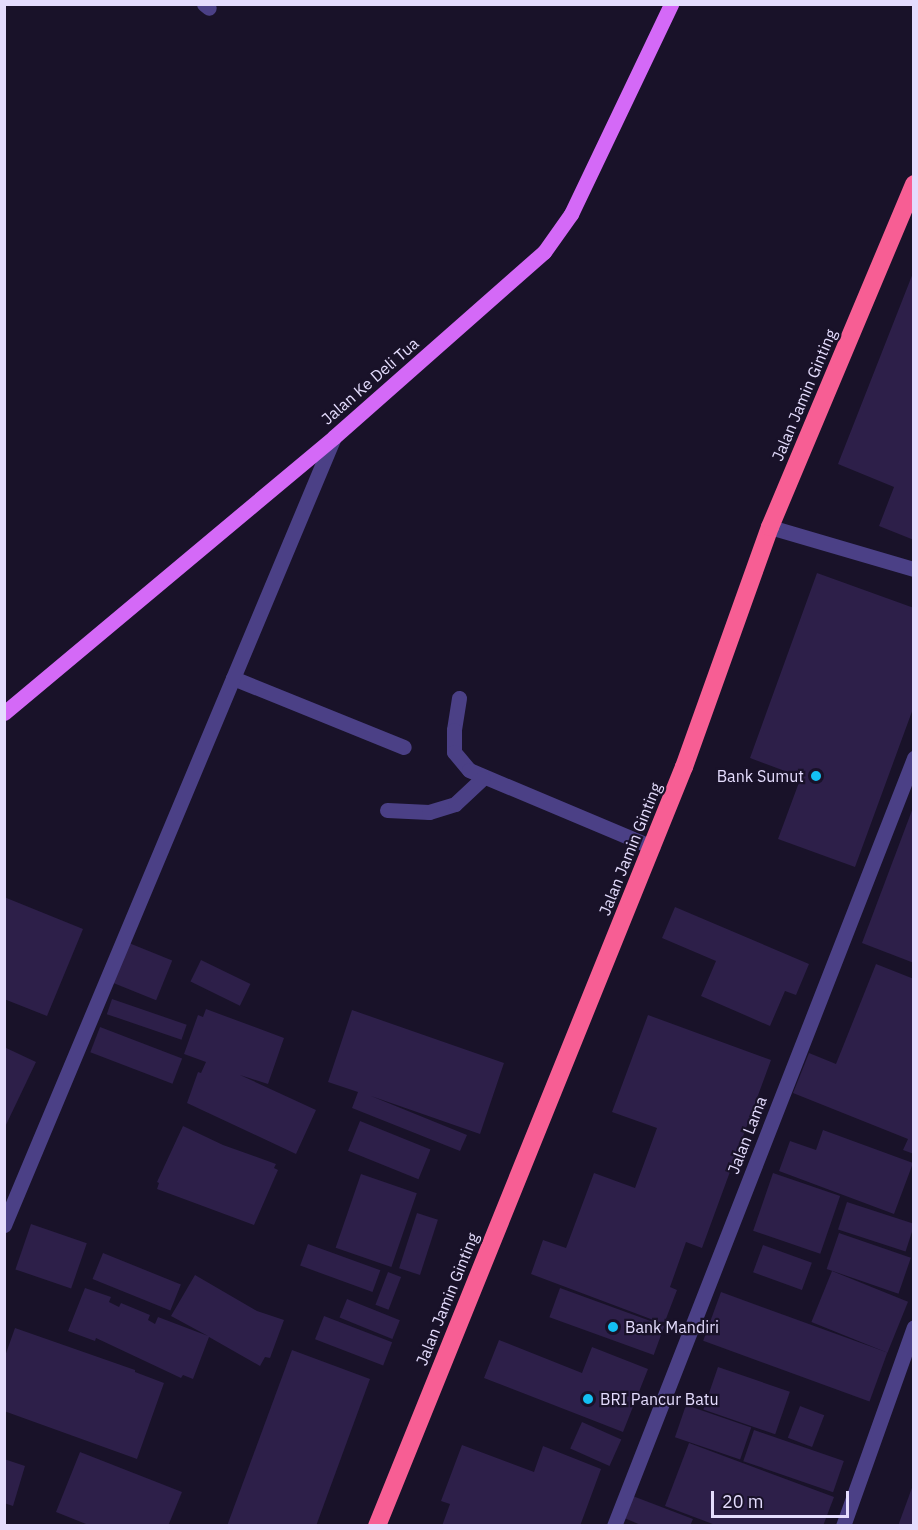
<!DOCTYPE html>
<style>
body{margin:0}
#map{position:relative;width:918px;height:1530px;overflow:hidden;background:#191229;font-family:"IBM Plex Sans",sans-serif}
div>[style]{position:absolute}
[style*='--x']{left:calc(var(--x)*1px);top:calc(var(--y)*1px);width:calc(var(--w)*1px);rotate:calc(var(--a)*1deg)}
.building>*{inset:0;background:#2d1f49;transform-origin:0 0}
.minor>*{height:15px;margin:-7.5px;padding:0 7.5px;transform-origin:7.5px;border-radius:7.5px;background:#4b4086}
.major>*{height:15px;margin:-7.5px;padding:0 7.5px;transform-origin:7.5px;border-radius:7.5px;background:#d469f7}
.highway>*{height:18px;margin:-9px;padding:0 9px;transform-origin:9px;border-radius:9px;background:#f75e94}
.dots>*{width:16px;height:16px;translate:-50% -50%;box-sizing:border-box;border:3px solid #191229;border-radius:50%}
span{translate:-50% -50%;white-space:nowrap;text-align:center;line-height:1.15;-webkit-text-stroke:4.5px #191229;paint-order:stroke}
.street-label{font-size:16px;color:#e4dcfd}
.poi-label{font-size:16px;color:#e4dcfd}
.right{translate:-100% -50%;text-align:right}
.left{translate:0 -50%;text-align:left}
.frame{position:absolute;inset:0;border:6px solid #e4dcfd;pointer-events:none}
.scale{position:absolute;left:711px;top:1491px;width:138px;height:27px;box-sizing:border-box;border:3px solid #e4dcfd;border-top:0;padding-left:8px;font-size:18px;line-height:21px;white-space:nowrap;color:#e4dcfd;-webkit-text-stroke:4px #191229;paint-order:stroke}
</style>
<div id="map">
<div class="building">
<i style="clip-path:polygon(913px 273px,914px 273px,914px 540px,879px 526px,894px 487px,838px 464px)"></i>
<i style="clip-path:polygon(817px 573px,914px 608px,914px 706px,855px 867px,778px 839px,801px 777px,750px 758px)"></i>
<i style="clip-path:polygon(914px 805px,914px 963px,862px 943px)"></i>
<i style="clip-path:polygon(4px 897px,83px 929px,47px 1016px,4px 999px)"></i>
<i style="clip-path:polygon(675px 907px,809px 964px,796px 995px,785px 991px,770px 1026px,701px 996px,716px 961px,662px 938px)"></i>
<i style="left:124px;top:941px;width:52px;height:43px;rotate:22deg"></i>
<i style="left:201px;top:960px;width:55px;height:24px;rotate:26deg"></i>
<i style="clip-path:polygon(876px 964px,914px 979px,914px 1154px,903px 1150px,908px 1139px,793px 1093px,809px 1053px,836px 1064px)"></i>
<i style="left:112px;top:999px;width:79px;height:16px;rotate:19deg"></i>
<i style="clip-path:polygon(206px 1009px,284px 1038px,268px 1084px,240px 1075px,316px 1110px,296px 1154px,187px 1103px,198px 1072px,201px 1073px,206px 1062px,184px 1054px,198px 1015px,203px 1017px)"></i>
<i style="clip-path:polygon(352px 1010px,504px 1063px,480px 1134px,371px 1096px,467px 1135px,460px 1151px,352px 1108px,358px 1092px,328px 1082px)"></i>
<i style="clip-path:polygon(648px 1015px,771px 1060px,702px 1248px,686px 1242px,670px 1287px,677px 1290px,664px 1324px,531px 1274px,543px 1240px,566px 1248px,594px 1173px,635px 1188px,657px 1128px,612px 1112px)"></i>
<i style="left:100px;top:1027px;width:88px;height:27px;rotate:21deg"></i>
<i style="clip-path:polygon(4px 1047px,36px 1062px,4px 1129px)"></i>
<i style="left:360px;top:1121px;width:76px;height:32px;rotate:22deg"></i>
<i style="clip-path:polygon(183px 1126px,223px 1145px,276px 1164px,274px 1168px,278px 1170px,254px 1225px,157px 1189px,159px 1183px,157px 1182px)"></i>
<i style="clip-path:polygon(823px 1130px,913px 1163px,894px 1214px,779px 1171px,790px 1141px,816px 1150px)"></i>
<i style="left:773px;top:1173px;width:71px;height:61px;rotate:19deg"></i>
<i style="left:361px;top:1174px;width:59px;height:78px;rotate:19deg"></i>
<i style="left:847px;top:1202px;width:71px;height:29px;rotate:18deg"></i>
<i style="left:417px;top:1213px;width:22px;height:58px;rotate:18deg"></i>
<i style="left:31px;top:1224px;width:59px;height:48px;rotate:19deg"></i>
<i style="left:839px;top:1233px;width:76px;height:38px;rotate:19deg"></i>
<i style="left:308px;top:1244px;width:77px;height:23px;rotate:20deg"></i>
<i style="left:763px;top:1245px;width:52px;height:29px;rotate:20deg"></i>
<i style="left:103px;top:1253px;width:84px;height:28px;rotate:22deg"></i>
<i style="left:832px;top:1271px;width:82px;height:55px;rotate:22deg"></i>
<i style="left:388px;top:1272px;width:14px;height:35px;rotate:21deg"></i>
<i style="clip-path:polygon(195px 1275px,257px 1311px,284px 1320px,270px 1358px,265px 1357px,260px 1366px,209px 1337px,193px 1379px,183px 1375px,181px 1378px,96px 1338px,95px 1341px,68px 1331px,85px 1288px,111px 1297px,109px 1302px,119px 1307px,121px 1303px,150px 1315px,148px 1320px,155px 1324px,158px 1317px,208px 1336px,171px 1316px)"></i>
<i style="left:560px;top:1288px;width:111px;height:31px;rotate:20deg"></i>
<i style="left:721px;top:1292px;width:177px;height:52px;rotate:20deg"></i>
<i style="left:347px;top:1299px;width:57px;height:20px;rotate:22deg"></i>
<i style="left:324px;top:1316px;width:73px;height:25px;rotate:21deg"></i>
<i style="clip-path:polygon(15px 1328px,135px 1370px,135px 1372px,164px 1383px,137px 1459px,4px 1411px,4px 1359px)"></i>
<i style="clip-path:polygon(499px 1340px,582px 1373px,592px 1347px,648px 1369px,623px 1432px,484px 1378px)"></i>
<i style="clip-path:polygon(292px 1350px,370px 1379px,316px 1526px,227px 1526px)"></i>
<i style="left:718px;top:1367px;width:76px;height:45px;rotate:19deg"></i>
<i style="left:686px;top:1405px;width:69px;height:34px;rotate:19deg"></i>
<i style="left:800px;top:1406px;width:26px;height:34px;rotate:21deg"></i>
<i style="left:582px;top:1422px;width:43px;height:29px;rotate:24deg"></i>
<i style="left:754px;top:1430px;width:95px;height:33px;rotate:19deg"></i>
<i style="clip-path:polygon(689px 1443px,834px 1497px,823px 1526px,718px 1526px,665px 1506px)"></i>
<i style="clip-path:polygon(462px 1445px,534px 1472px,543px 1446px,601px 1469px,580px 1526px,442px 1526px,450px 1504px,441px 1501px)"></i>
<i style="clip-path:polygon(80px 1452px,182px 1492px,168px 1526px,91px 1526px,56px 1512px)"></i>
<i style="clip-path:polygon(4px 1459px,25px 1466px,13px 1506px,4px 1503px)"></i>
<i style="clip-path:polygon(913px 1485px,914px 1526px,898px 1526px)"></i>
<i style="clip-path:polygon(630px 1495px,693px 1519px,690px 1526px,643px 1526px,622px 1517px)"></i>
</div>
<div class="minor">
<i style="--x:204;--y:4;--w:6;--a:39"></i>
<i style="--x:770;--y:527;--w:150;--a:16.3"></i>
<i style="--x:233;--y:678;--w:184;--a:22"></i>
<i style="--x:459;--y:698;--w:32;--a:99"></i>
<i style="--x:454;--y:730;--w:22;--a:90"></i>
<i style="--x:454;--y:752;--w:23;--a:50"></i>
<i style="--x:469;--y:770;--w:199;--a:22.8"></i>
<i style="--x:387;--y:810;--w:42;--a:2.7"></i>
<i style="--x:429;--y:812;--w:27;--a:-17"></i>
<i style="--x:455;--y:804;--w:38;--a:-43"></i>
<i style="--x:4;--y:1225;--w:854;--a:-67.28"></i>
<i style="--x:614;--y:1526;--w:825;--a:-68.66"></i>
<i style="--x:843;--y:1526;--w:211;--a:-70.4"></i>
</div>
<div class="major">
<i style="--x:4;--y:713;--w:430;--a:-39.9"></i>
<i style="--x:334;--y:437;--w:280;--a:-41.4"></i>
<i style="--x:544;--y:252;--w:47;--a:-54.6"></i>
<i style="--x:571;--y:214;--w:233;--a:-64.5"></i>
</div>
<div class="highway">
<i style="--x:377;--y:1526;--w:819;--a:-67.98"></i>
<i style="--x:684;--y:767;--w:255;--a:-70.3"></i>
<i style="--x:770;--y:527;--w:372;--a:-67.2"></i>
</div>
<div class="dots">
<i style="left:816px;top:776px;background:#13c0f3"></i>
<i style="left:613px;top:1327px;background:#13c0f3"></i>
<i style="left:588px;top:1399px;background:#13c0f3"></i>
</div>
<div class="street-label">
<span style="left:370px;top:381px;rotate:-41deg">Jalan Ke Deli Tua</span>
<span style="left:804px;top:395px;rotate:-67deg">Jalan Jamin Ginting</span>
<span style="left:630px;top:849px;rotate:-68deg">Jalan Jamin Ginting</span>
<span style="left:747px;top:1135px;rotate:-69deg">Jalan Lama</span>
<span style="left:447px;top:1299px;rotate:-68deg">Jalan Jamin Ginting</span>
</div>
<div class="poi-label">
<span class="right" style="left:804px;top:776px">Bank Sumut</span>
<span class="left" style="left:625px;top:1327px">Bank Mandiri</span>
<span class="left" style="left:600px;top:1399px">BRI Pancur Batu</span>
</div>
<div class="frame"></div>
<div class="scale">20 m</div>
</div>
